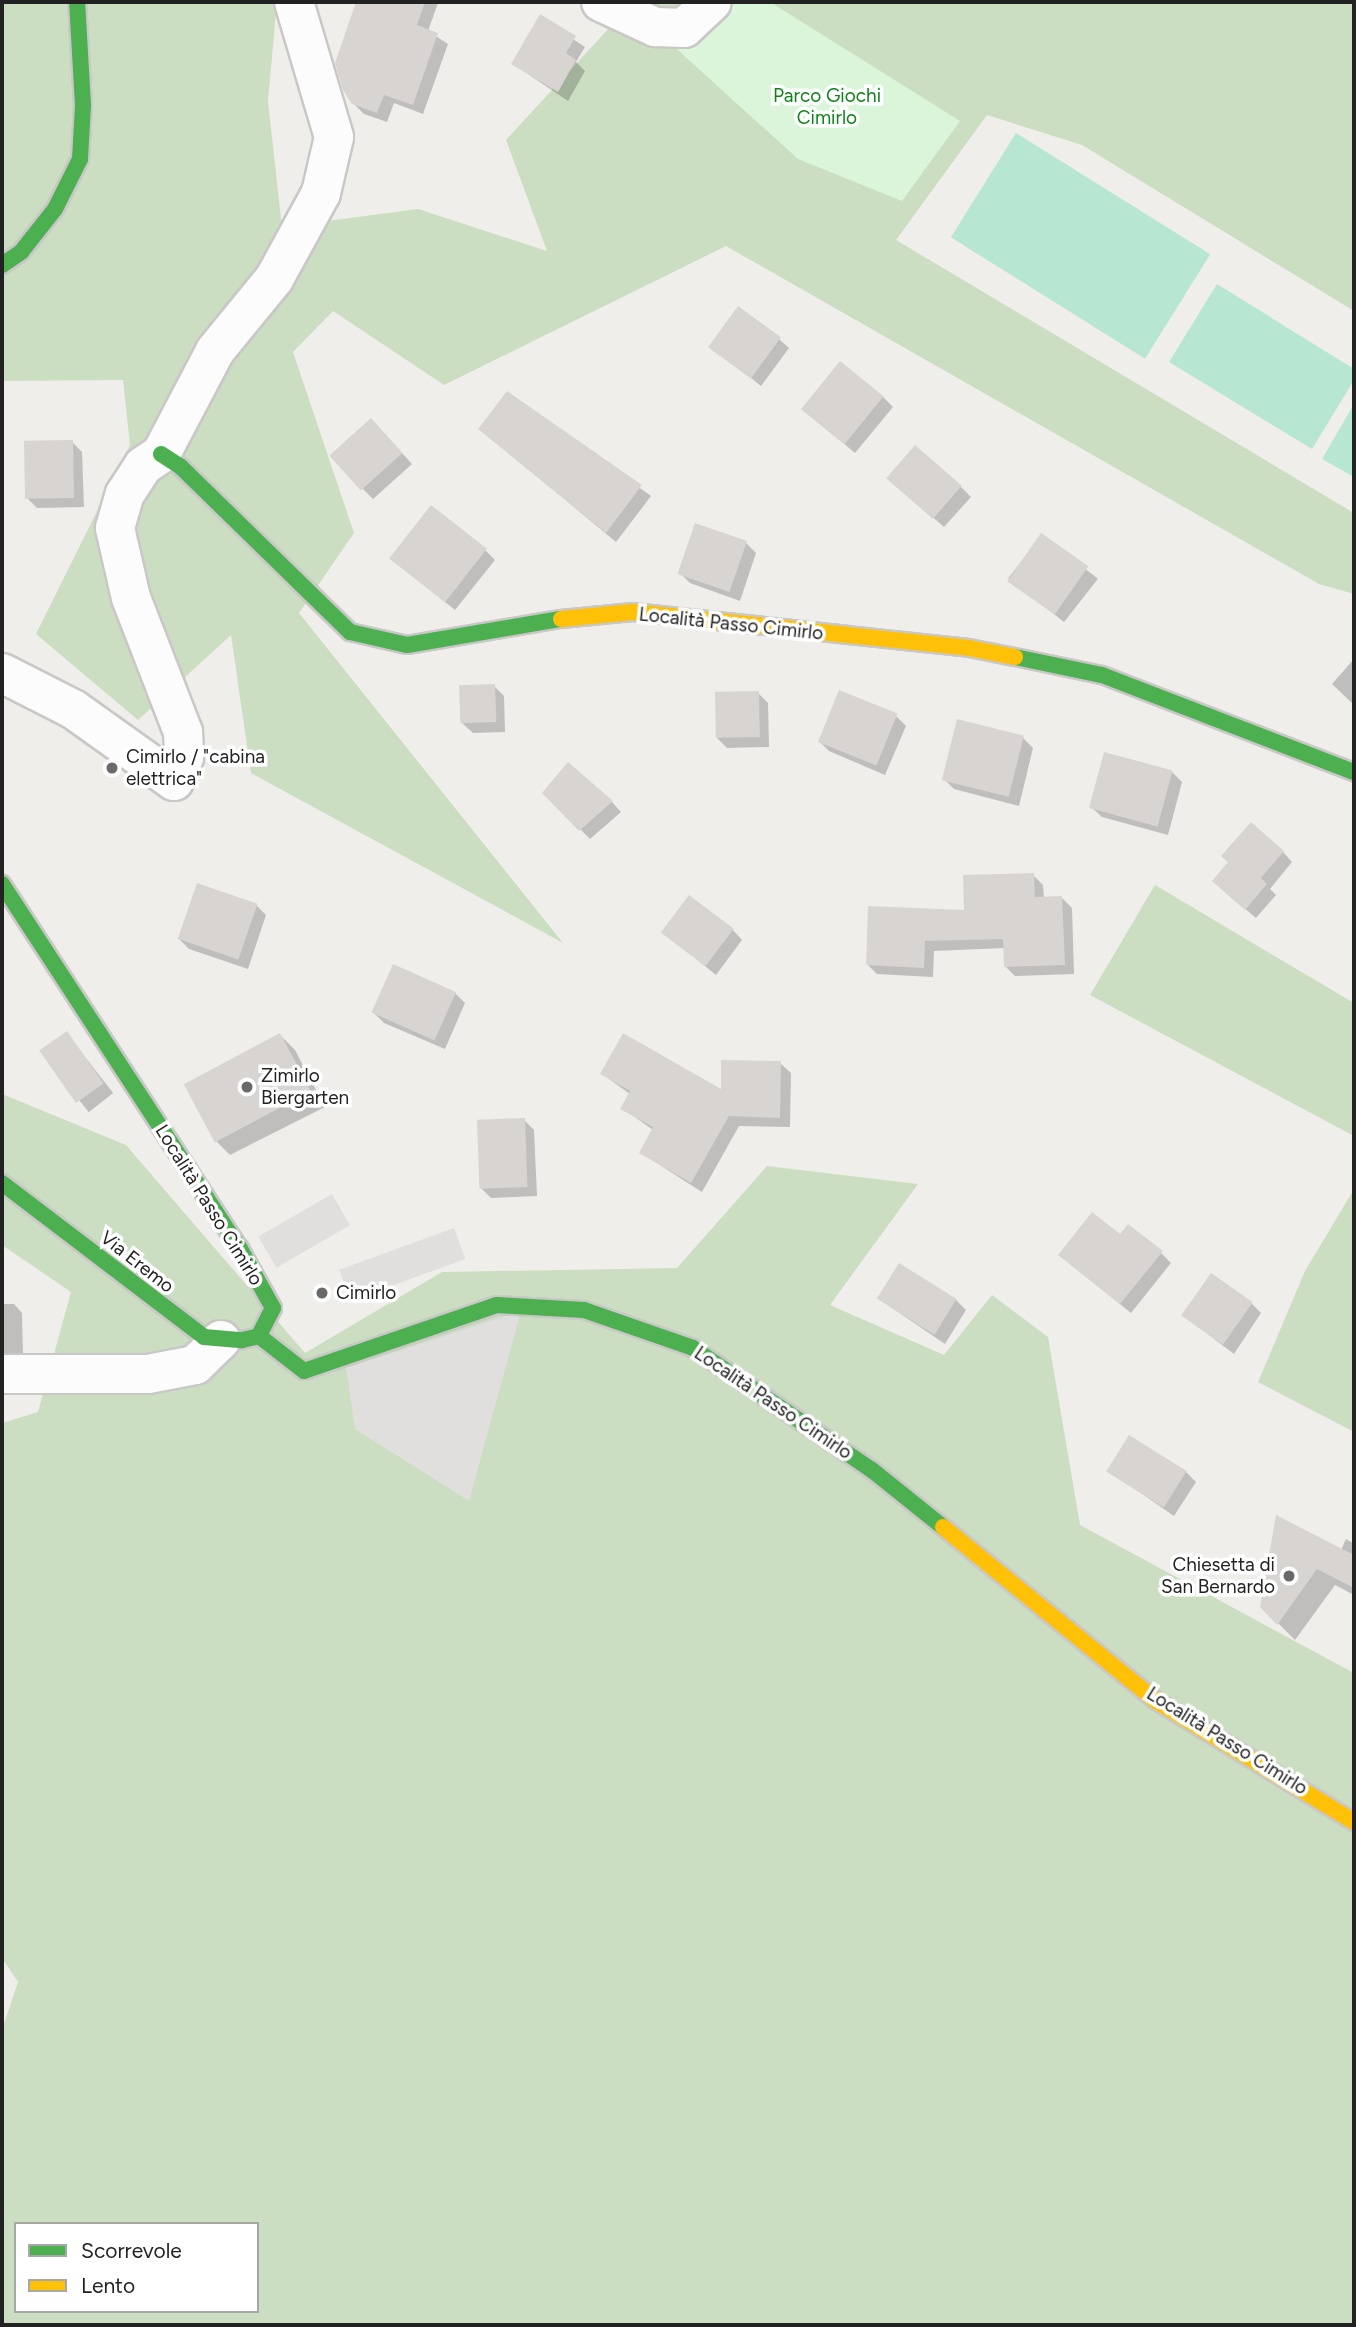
<!DOCTYPE html>
<meta charset="utf-8">
<style>
body{margin:0}
#map{position:relative;width:1356px;height:2327px;overflow:hidden;background:#f0eeeb;font-family:Figtree,sans-serif}
div>[style]{position:absolute}
[style*='--x']{left:calc(var(--x)*1px);top:calc(var(--y)*1px);width:calc(var(--w)*1px);rotate:calc(var(--a)*1deg)}
.forest>*{inset:0;background:#cbdec1}
.park>*{inset:0;background:#daf5da}
.pitch>*{inset:0;background:#b7e6d2;transform-origin:0 0}
.parking>*{inset:0;background:#e0dfde;transform-origin:0 0}
.shadow>*{inset:0;background:#0003;transform-origin:0 0}
.building>*{inset:0;background:#d7d4d2;transform-origin:0 0}
.roads{filter:drop-shadow(2px 0 #c9c8c7) drop-shadow(-2px 0 #c9c8c7) drop-shadow(0 2px #c9c8c7) drop-shadow(0 -2px #c9c8c7)}
.street>*{height:38px;margin:-19px;padding:0 19px;transform-origin:19px;border-radius:19px;background:#fdfcfc}
.fast>*{height:16px;margin:-8px;padding:0 8px;transform-origin:8px;border-radius:8px;background:#4caf50}
.slow>*{height:16px;margin:-8px;padding:0 8px;transform-origin:8px;border-radius:8px;background:#ffc107}
.dots>*{width:19px;height:19px;translate:-50% -50%;box-sizing:border-box;border:4px solid #fff;border-radius:50%}
span{translate:-50% -50%;white-space:nowrap;text-align:center;line-height:1.15;-webkit-text-stroke:7px #fff;paint-order:stroke}
.park-label{font-size:19px;color:#0c8416}
.street-label{font-size:19px;color:#222}
.poi-label{font-size:19px;color:#222}
.left{translate:0 -50%;text-align:left}
.right{translate:-100% -50%;text-align:right}
.frame{position:absolute;inset:0;border:4px solid #222;pointer-events:none}
.legend{position:absolute;left:14px;top:2222px;width:245px;height:91px;box-sizing:border-box;background:#fff;border:2px solid #a7a7a7;margin:0;padding:9px 12px;list-style:none;font-size:21px;color:#222}
.legend li{display:flex;align-items:center;gap:14px;height:35px}
.legend b{width:35px;border:2px solid #a7a7a7}
</style>
<div id="map">
<div class="forest">
<i style="clip-path:polygon(2px 2px,277px 2px,268px 101px,282px 227px,418px 209px,547px 251px,506px 140px,633px 2px,1353px 2px,1354px 311px,1082px 145px,987px 115px,896px 240px,1354px 513px,1354px 594px,1319px 584px,726px 246px,444px 385px,333px 311px,293px 352px,354px 533px,299px 613px,563px 943px,251px 773px,231px 635px,138px 720px,36px 634px,130px 445px,123px 380px,2px 381px)"></i>
<i style="clip-path:polygon(1155px 885px,1354px 1003px,1354px 1136px,1090px 995px)"></i>
<i style="clip-path:polygon(evenodd,2px 1094px,126px 1145px,305px 1353px,442px 1272px,677px 1268px,767px 1166px,918px 1184px,830px 1305px,944px 1355px,992px 1295px,1048px 1337px,1080px 1525px,1354px 1673px,1354px 2325px,2px 2325px,2px 2030px,18px 1982px,2px 1958px,2px 1423px,38px 1412px,71px 1292px,2px 1245px,2px 1094px,16px 2224px,257px 2224px,257px 2311px,16px 2311px,16px 2224px)"></i>
<i style="clip-path:polygon(1354px 1189px,1354px 1432px,1258px 1382px,1305px 1271px)"></i>
</div>
<div class="park">
<i style="clip-path:polygon(696px 2px,770px 2px,960px 121px,902px 201px,798px 159px,669px 42px)"></i>
</div>
<div class="pitch">
<i style="left:1016px;top:133px;width:229px;height:123px;rotate:32deg"></i>
<i style="clip-path:polygon(1217px 284px,1354px 369px,1354px 380px,1312px 449px,1169px 362px)"></i>
<i style="clip-path:polygon(1354px 404px,1354px 477px,1322px 459px)"></i>
</div>
<div class="parking">
<i style="left:332px;top:1194px;width:36px;height:85px;rotate:60deg"></i>
<i style="left:454px;top:1228px;width:33px;height:122px;rotate:70deg"></i>
<i style="clip-path:polygon(521px 1311px,469px 1501px,355px 1429px,346px 1368px)"></i>
</div>
<div class="shadow">
<i style="clip-path:polygon(358px 2px,438px 3px,428px 31px,448px 44px,423px 114px,394px 103px,387px 122px,364px 114px,353px 103px,337px 63px)"></i>
<i style="clip-path:polygon(540px 17px,585px 47px,576px 62px,585px 71px,568px 101px,513px 64px)"></i>
<i style="clip-path:polygon(779px 339px,789px 348px,761px 386px,711px 346px)"></i>
<i style="clip-path:polygon(508px 393px,651px 496px,616px 542px,491px 438px)"></i>
<i style="clip-path:polygon(883px 397px,893px 407px,855px 453px,803px 409px)"></i>
<i style="clip-path:polygon(381px 430px,412px 464px,373px 499px,363px 489px)"></i>
<i style="clip-path:polygon(72px 442px,82px 452px,84px 507px,37px 508px,27px 498px)"></i>
<i style="clip-path:polygon(961px 487px,971px 497px,944px 527px,899px 488px)"></i>
<i style="clip-path:polygon(697px 525px,746px 543px,756px 553px,740px 601px,690px 583px,680px 573px)"></i>
<i style="left:1042px;top:535px;width:71px;height:55px;rotate:38deg"></i>
<i style="clip-path:polygon(485px 550px,495px 560px,455px 610px,391px 558px)"></i>
<i style="clip-path:polygon(1354px 659px,1354px 705px,1332px 684px)"></i>
<i style="clip-path:polygon(494px 686px,504px 696px,505px 732px,473px 733px,462px 723px)"></i>
<i style="clip-path:polygon(840px 692px,896px 716px,906px 726px,885px 775px,829px 751px,819px 741px)"></i>
<i style="clip-path:polygon(758px 693px,768px 703px,769px 747px,727px 748px,717px 738px)"></i>
<i style="clip-path:polygon(1023px 738px,1033px 748px,1019px 806px,954px 789px,944px 779px)"></i>
<i style="clip-path:polygon(1172px 772px,1182px 782px,1168px 835px,1102px 817px,1091px 807px)"></i>
<i style="clip-path:polygon(544px 793px,612px 802px,621px 812px,590px 839px)"></i>
<i style="clip-path:polygon(1283px 852px,1292px 862px,1270px 889px,1276px 895px,1256px 918px,1224px 891px)"></i>
<i style="clip-path:polygon(1033px 875px,1043px 885px,1044px 898px,1062px 898px,1072px 908px,1074px 974px,1015px 976px,1005px 966px,1005px 948px,934px 951px,933px 977px,877px 974px,867px 964px)"></i>
<i style="clip-path:polygon(256px 905px,266px 915px,248px 969px,189px 949px,179px 939px)"></i>
<i style="clip-path:polygon(733px 930px,742px 940px,716px 975px,663px 932px)"></i>
<i style="clip-path:polygon(455px 993px,465px 1003px,445px 1049px,384px 1023px,374px 1013px)"></i>
<i style="left:67px;top:1034px;width:75px;height:31px;rotate:52deg"></i>
<i style="clip-path:polygon(280px 1035px,295px 1050px,325px 1107px,230px 1155px,215px 1140px,185px 1084px)"></i>
<i style="clip-path:polygon(780px 1063px,791px 1073px,790px 1127px,739px 1126px,702px 1192px,641px 1153px,653px 1130px,622px 1108px,630px 1094px,602px 1074px,723px 1092px)"></i>
<i style="clip-path:polygon(524px 1120px,534px 1130px,537px 1196px,491px 1198px,481px 1188px)"></i>
<i style="clip-path:polygon(1120px 1237px,1161px 1253px,1171px 1263px,1131px 1313px,1070px 1264px)"></i>
<i style="clip-path:polygon(879px 1299px,956px 1300px,966px 1310px,945px 1344px)"></i>
<i style="clip-path:polygon(1251px 1303px,1261px 1313px,1234px 1354px,1184px 1316px)"></i>
<i style="clip-path:polygon(2px 1304px,14px 1304px,22px 1313px,23px 1357px,2px 1357px)"></i>
<i style="clip-path:polygon(1109px 1471px,1186px 1472px,1196px 1482px,1174px 1516px)"></i>
<i style="clip-path:polygon(1346px 1539px,1354px 1544px,1354px 1595px,1335px 1585px,1295px 1640px,1262px 1607px,1341px 1550px)"></i>
</div>
<div class="building">
<i style="clip-path:polygon(356px 2px,425px 2px,417px 25px,438px 33px,413px 105px,384px 95px,377px 113px,352px 104px,343px 90px,335px 63px)"></i>
<i style="clip-path:polygon(540px 14px,576px 36px,566px 53px,576px 60px,558px 92px,511px 64px)"></i>
<i style="left:738px;top:306px;width:53px;height:51px;rotate:36deg"></i>
<i style="left:840px;top:361px;width:56px;height:62px;rotate:39deg"></i>
<i style="clip-path:polygon(507px 391px,642px 485px,606px 533px,478px 429px)"></i>
<i style="left:371px;top:418px;width:47px;height:56px;rotate:48deg"></i>
<i style="left:73px;top:440px;width:58px;height:49px;rotate:89deg"></i>
<i style="left:915px;top:445px;width:62px;height:44px;rotate:41deg"></i>
<i style="left:431px;top:505px;width:71px;height:68px;rotate:38deg"></i>
<i style="left:695px;top:523px;width:55px;height:54px;rotate:19deg"></i>
<i style="left:1041px;top:533px;width:58px;height:59px;rotate:35deg"></i>
<i style="left:495px;top:684px;width:38px;height:36px;rotate:88deg"></i>
<i style="left:839px;top:690px;width:63px;height:56px;rotate:22deg"></i>
<i style="left:759px;top:691px;width:46px;height:44px;rotate:89deg"></i>
<i style="left:957px;top:719px;width:69px;height:63px;rotate:14deg"></i>
<i style="left:1104px;top:752px;width:71px;height:58px;rotate:15deg"></i>
<i style="clip-path:polygon(568px 762px,613px 801px,579px 831px,542px 793px)"></i>
<i style="clip-path:polygon(1251px 822px,1284px 851px,1261px 878px,1267px 884px,1245px 910px,1212px 881px,1228px 862px,1221px 856px)"></i>
<i style="clip-path:polygon(1034px 873px,1035px 897px,1062px 896px,1065px 965px,1004px 967px,1003px 939px,925px 941px,924px 968px,866px 965px,868px 906px,964px 910px,963px 875px)"></i>
<i style="left:197px;top:883px;width:64px;height:59px;rotate:19deg"></i>
<i style="left:689px;top:895px;width:56px;height:47px;rotate:37deg"></i>
<i style="left:393px;top:964px;width:69px;height:53px;rotate:24deg"></i>
<i style="left:67px;top:1031px;width:64px;height:34px;rotate:55deg"></i>
<i style="left:280px;top:1033px;width:66px;height:109px;rotate:62deg"></i>
<i style="clip-path:polygon(623px 1033px,721px 1089px,721px 1060px,781px 1061px,780px 1118px,729px 1116px,691px 1183px,639px 1153px,653px 1127px,620px 1109px,630px 1091px,600px 1074px)"></i>
<i style="left:525px;top:1118px;width:69px;height:48px;rotate:88deg"></i>
<i style="clip-path:polygon(1092px 1212px,1120px 1234px,1128px 1224px,1163px 1251px,1120px 1304px,1058px 1255px)"></i>
<i style="left:899px;top:1263px;width:68px;height:42px;rotate:32deg"></i>
<i style="left:1211px;top:1273px;width:51px;height:52px;rotate:35deg"></i>
<i style="left:1129px;top:1435px;width:68px;height:43px;rotate:32deg"></i>
<i style="clip-path:polygon(1276px 1515px,1354px 1555px,1354px 1588px,1317px 1569px,1277px 1625px,1260px 1607px)"></i>
</div>
<div class="roads">
<div class="street">
<i style="--x:601;--y:2;--w:60;--a:24.8"></i>
<i style="--x:655;--y:27;--w:29;--a:2"></i>
<i style="--x:684;--y:28;--w:38;--a:-43"></i>
<i style="--x:2;--y:673;--w:80;--a:26.9"></i>
<i style="--x:73;--y:709;--w:124;--a:35.5"></i>
<i style="--x:174;--y:781;--w:26;--a:-67"></i>
<i style="--x:184;--y:757;--w:25;--a:-92"></i>
<i style="--x:183;--y:732;--w:144;--a:-111.2"></i>
<i style="--x:131;--y:598;--w:72;--a:-102.9"></i>
<i style="--x:115;--y:528;--w:35;--a:-74"></i>
<i style="--x:125;--y:494;--w:33;--a:-57"></i>
<i style="--x:143;--y:466;--w:22;--a:-34"></i>
<i style="--x:161;--y:454;--w:116;--a:-62.3"></i>
<i style="--x:215;--y:351;--w:93;--a:-50.7"></i>
<i style="--x:274;--y:279;--w:98;--a:-61.3"></i>
<i style="--x:321;--y:193;--w:57;--a:-76.9"></i>
<i style="--x:334;--y:137;--w:141;--a:-106.5"></i>
<i style="--x:2;--y:1374;--w:146;--a:0"></i>
<i style="--x:148;--y:1374;--w:48;--a:-10.8"></i>
<i style="--x:195;--y:1365;--w:36;--a:-44"></i>
</div>
<div class="fast">
<i style="--x:2;--y:265;--w:23;--a:-34"></i>
<i style="--x:21;--y:252;--w:55;--a:-51.7"></i>
<i style="--x:55;--y:209;--w:56;--a:-63.4"></i>
<i style="--x:80;--y:159;--w:54;--a:-86.8"></i>
<i style="--x:83;--y:105;--w:103;--a:-93.3"></i>
<i style="--x:161;--y:454;--w:24;--a:33"></i>
<i style="--x:181;--y:467;--w:236;--a:44.3"></i>
<i style="--x:350;--y:632;--w:58;--a:12.8"></i>
<i style="--x:407;--y:645;--w:156;--a:-9.6"></i>
<i style="--x:1015;--y:657;--w:89;--a:11.7"></i>
<i style="--x:1102;--y:675;--w:270;--a:21.1"></i>
<i style="--x:2;--y:884;--w:434;--a:56.9"></i>
<i style="--x:239;--y:1247;--w:70;--a:60.9"></i>
<i style="--x:273;--y:1308;--w:31;--a:117"></i>
<i style="--x:2;--y:1183;--w:254;--a:37.3"></i>
<i style="--x:204;--y:1337;--w:38;--a:5"></i>
<i style="--x:242;--y:1340;--w:17;--a:-13"></i>
<i style="--x:259;--y:1336;--w:57;--a:37.9"></i>
<i style="--x:304;--y:1371;--w:204;--a:-18.9"></i>
<i style="--x:497;--y:1305;--w:87;--a:3.3"></i>
<i style="--x:584;--y:1310;--w:115;--a:19.2"></i>
<i style="--x:693;--y:1348;--w:217;--a:34.3"></i>
<i style="--x:872;--y:1470;--w:91;--a:38.8"></i>
</div>
<div class="slow">
<i style="--x:561;--y:619;--w:72;--a:-5.6"></i>
<i style="--x:633;--y:612;--w:338;--a:6.1"></i>
<i style="--x:969;--y:648;--w:47;--a:11.1"></i>
<i style="--x:943;--y:1527;--w:274;--a:39.2"></i>
<i style="--x:1155;--y:1700;--w:233;--a:31.5"></i>
</div>
</div>
<div class="dots">
<i style="left:112px;top:768px;background:#6a6968"></i>
<i style="left:247px;top:1087px;background:#6a6968"></i>
<i style="left:322px;top:1293px;background:#6a6968"></i>
<i style="left:1289px;top:1576px;background:#6a6968"></i>
</div>
<div class="park-label">
<span style="left:827px;top:107px">Parco Giochi<br>Cimirlo</span>
</div>
<div class="street-label">
<span style="left:731px;top:624px;rotate:6deg">Località Passo Cimirlo</span>
<span style="left:209px;top:1205px;rotate:58deg">Località Passo Cimirlo</span>
<span style="left:137px;top:1262px;rotate:38deg">Via Eremo</span>
<span style="left:773px;top:1403px;rotate:34deg">Località Passo Cimirlo</span>
<span style="left:1227px;top:1741px;rotate:32deg">Località Passo Cimirlo</span>
</div>
<div class="poi-label">
<span class="left" style="left:126px;top:768px">Cimirlo / "cabina<br>elettrica"</span>
<span class="left" style="left:261px;top:1087px">Zimirlo<br>Biergarten</span>
<span class="left" style="left:336px;top:1293px">Cimirlo</span>
<span class="right" style="left:1275px;top:1576px">Chiesetta di<br>San Bernardo</span>
</div>
<div class="frame"></div>
<ul class="legend">
<li><b style="height:9px;background:#4caf50"></b>Scorrevole</li>
<li><b style="height:9px;background:#ffc107"></b>Lento</li>
</ul>
</div>
